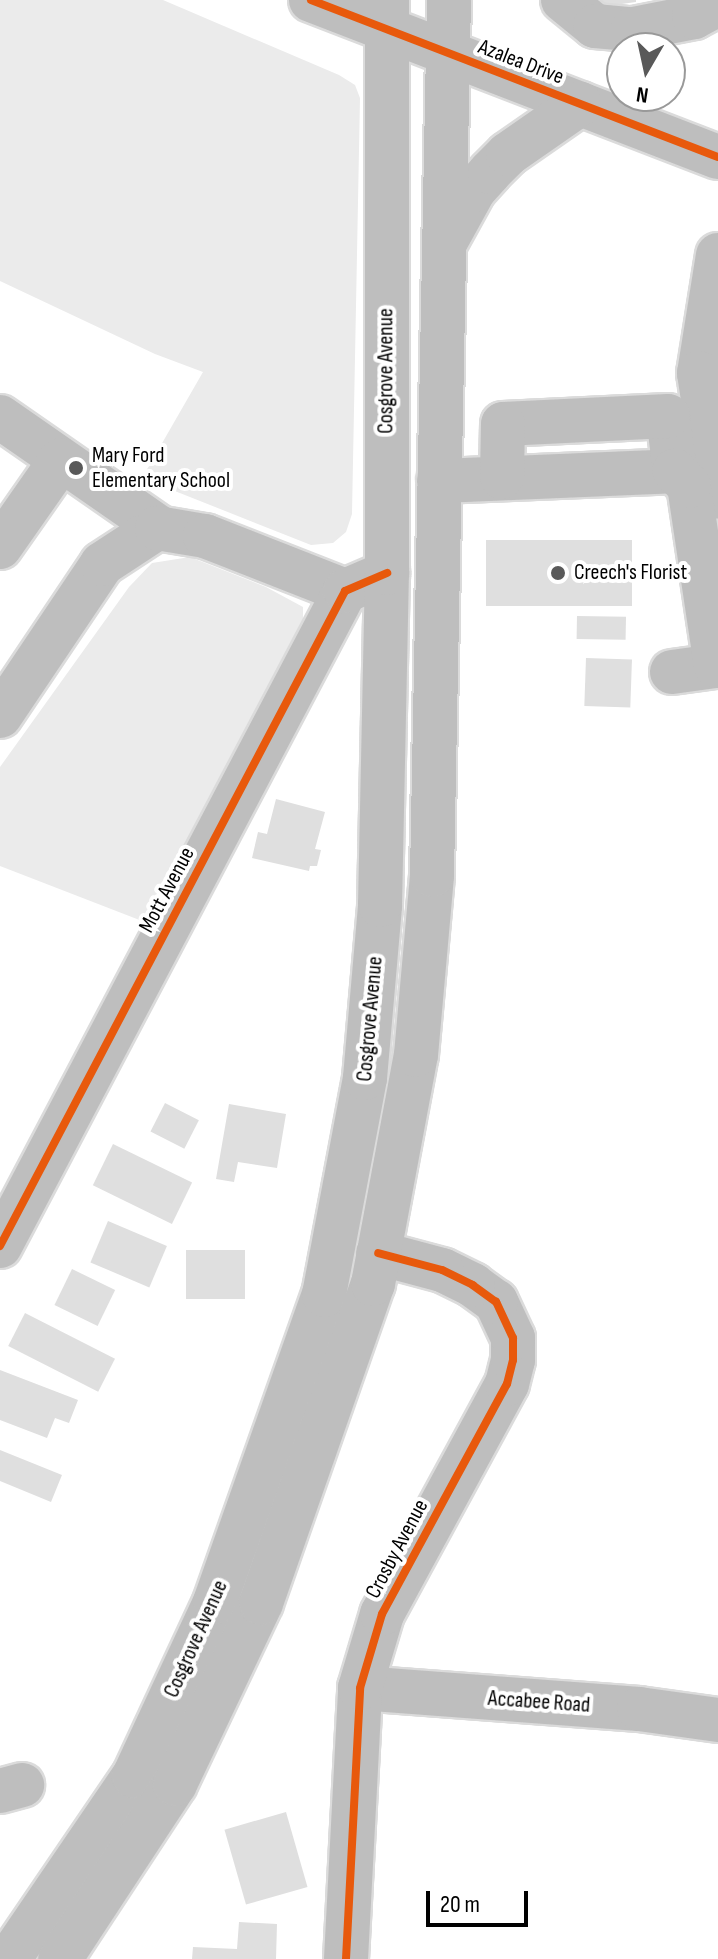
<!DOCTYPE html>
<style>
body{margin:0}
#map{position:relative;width:718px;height:1959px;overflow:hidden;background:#fff;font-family:"Sofia Sans Condensed",sans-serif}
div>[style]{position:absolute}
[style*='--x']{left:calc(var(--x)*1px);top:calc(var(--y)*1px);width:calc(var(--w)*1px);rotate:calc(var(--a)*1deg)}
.green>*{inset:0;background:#ebebeb}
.building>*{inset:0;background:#dfdfdf;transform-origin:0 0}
.roads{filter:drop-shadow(2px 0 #dbdbdb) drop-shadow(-2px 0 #dbdbdb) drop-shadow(0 2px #dbdbdb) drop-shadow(0 -2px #dbdbdb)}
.minor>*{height:44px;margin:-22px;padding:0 22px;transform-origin:22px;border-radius:22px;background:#bebebe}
.major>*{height:44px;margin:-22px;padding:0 22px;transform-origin:22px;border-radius:22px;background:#bebebe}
.cycleway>*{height:8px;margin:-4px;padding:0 4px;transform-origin:4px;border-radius:4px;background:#e8590c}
.dots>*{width:22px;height:22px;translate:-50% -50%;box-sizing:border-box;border:4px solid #fff;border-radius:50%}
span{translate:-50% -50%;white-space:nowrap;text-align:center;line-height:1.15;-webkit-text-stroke:8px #fff;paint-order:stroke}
.street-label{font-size:22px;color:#000}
.poi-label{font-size:22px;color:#000}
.left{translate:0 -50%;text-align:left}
.north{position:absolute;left:606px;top:32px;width:80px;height:80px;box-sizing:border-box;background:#fff;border:2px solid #999;border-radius:50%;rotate:189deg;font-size:22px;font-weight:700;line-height:32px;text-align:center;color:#000}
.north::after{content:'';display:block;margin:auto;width:28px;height:36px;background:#595959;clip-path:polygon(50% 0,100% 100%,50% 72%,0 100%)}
.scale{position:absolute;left:426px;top:1891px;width:102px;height:36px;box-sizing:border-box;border:4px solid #000;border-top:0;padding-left:10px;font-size:24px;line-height:28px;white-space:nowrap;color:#000;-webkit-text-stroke:6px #fff;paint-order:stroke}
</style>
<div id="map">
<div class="green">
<i style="clip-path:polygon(0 0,163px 0,339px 75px,355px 85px,360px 98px,352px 514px,346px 532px,333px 543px,311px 545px,142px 478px,203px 372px,155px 354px,0 281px)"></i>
<i style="clip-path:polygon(190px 557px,266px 587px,303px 607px,303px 633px,155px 926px,0 866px,0 767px,129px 587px,152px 563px)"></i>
</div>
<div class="building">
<i style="clip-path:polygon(592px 0,636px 0,636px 2px,593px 8px)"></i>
<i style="left:486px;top:540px;width:146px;height:66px"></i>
<i style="left:577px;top:616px;width:49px;height:23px;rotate:1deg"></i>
<i style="left:586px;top:658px;width:46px;height:48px;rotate:2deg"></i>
<i style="clip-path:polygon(276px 799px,325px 812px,315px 849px,321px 850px,317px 866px,310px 866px,309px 871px,252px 858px,258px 832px,267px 834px)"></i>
<i style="left:165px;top:1103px;width:38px;height:32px;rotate:27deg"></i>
<i style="clip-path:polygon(229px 1104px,286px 1114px,277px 1168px,238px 1162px,234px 1182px,216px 1179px)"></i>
<i style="left:113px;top:1144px;width:88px;height:46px;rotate:26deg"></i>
<i style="left:108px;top:1221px;width:64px;height:45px;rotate:23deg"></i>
<i style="left:186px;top:1250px;width:59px;height:49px"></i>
<i style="left:72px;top:1269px;width:48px;height:40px;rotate:26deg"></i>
<i style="left:25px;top:1313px;width:101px;height:37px;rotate:27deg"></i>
<i style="clip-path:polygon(0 1370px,78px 1400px,69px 1423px,55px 1418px,47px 1438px,0 1420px)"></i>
<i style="clip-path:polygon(0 1450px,62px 1475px,51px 1502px,0 1481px)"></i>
<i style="left:286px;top:1812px;width:78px;height:64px;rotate:74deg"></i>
<i style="clip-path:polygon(239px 1922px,277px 1924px,276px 1959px,192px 1959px,193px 1947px,237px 1949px)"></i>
</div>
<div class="roads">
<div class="minor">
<i style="--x:311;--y:0;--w:436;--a:21.1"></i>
<i style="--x:563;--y:0;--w:41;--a:39.1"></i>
<i style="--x:595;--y:26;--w:38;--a:5"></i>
<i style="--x:633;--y:29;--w:62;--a:-11.1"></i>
<i style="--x:694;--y:17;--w:27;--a:-28"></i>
<i style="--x:718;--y:255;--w:120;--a:99.1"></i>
<i style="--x:699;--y:373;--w:125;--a:81.3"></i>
<i style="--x:0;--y:417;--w:195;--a:34.8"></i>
<i style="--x:439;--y:481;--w:236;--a:-2.4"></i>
<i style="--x:675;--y:471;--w:55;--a:-97.3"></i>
<i style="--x:668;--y:416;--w:165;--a:177.2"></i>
<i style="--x:503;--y:424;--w:53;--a:91.1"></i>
<i style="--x:0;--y:547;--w:106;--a:-55"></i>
<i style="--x:672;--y:672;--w:44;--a:-7.8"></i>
<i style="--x:716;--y:666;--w:182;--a:-98.5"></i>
<i style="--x:689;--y:486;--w:21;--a:-133"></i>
<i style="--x:0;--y:716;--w:183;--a:-56.1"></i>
<i style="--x:102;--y:564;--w:66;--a:-33.2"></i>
<i style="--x:157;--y:528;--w:49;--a:9.5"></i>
<i style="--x:205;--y:536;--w:150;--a:21.4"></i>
<i style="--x:0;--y:1246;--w:740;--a:-62.22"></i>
<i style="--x:345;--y:591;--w:46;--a:-23.2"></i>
<i style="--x:360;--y:1688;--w:280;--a:4.3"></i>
<i style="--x:639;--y:1709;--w:80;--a:7.9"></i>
<i style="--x:0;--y:1791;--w:23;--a:-15"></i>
<i style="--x:346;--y:1959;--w:271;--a:-87"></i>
<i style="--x:360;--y:1688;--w:77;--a:-73.4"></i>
<i style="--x:382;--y:1614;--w:262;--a:-61.5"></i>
<i style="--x:507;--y:1384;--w:25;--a:-76"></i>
<i style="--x:513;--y:1360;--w:22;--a:-90"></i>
<i style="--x:513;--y:1338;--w:40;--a:-115"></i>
<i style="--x:496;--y:1302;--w:29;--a:-144"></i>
<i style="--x:473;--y:1285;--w:34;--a:-154"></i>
<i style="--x:442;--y:1270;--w:66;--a:-165.1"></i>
</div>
<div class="major">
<i style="--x:446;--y:241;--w:58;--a:-61.2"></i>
<i style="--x:474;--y:190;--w:24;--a:-48"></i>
<i style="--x:490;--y:172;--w:25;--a:-45"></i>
<i style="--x:508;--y:154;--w:88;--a:-34.8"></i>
<i style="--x:9;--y:1959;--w:222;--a:-55.7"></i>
<i style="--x:134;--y:1776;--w:192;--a:-65"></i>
<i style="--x:215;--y:1602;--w:326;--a:-70.5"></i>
<i style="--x:324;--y:1295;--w:221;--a:-79.3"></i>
<i style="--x:365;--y:1078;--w:174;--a:-85"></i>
<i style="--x:380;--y:905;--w:332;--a:-88.8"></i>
<i style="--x:387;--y:573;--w:573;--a:-90"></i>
<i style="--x:60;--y:1959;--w:209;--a:-56.7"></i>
<i style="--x:175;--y:1784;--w:200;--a:-64.6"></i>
<i style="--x:261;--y:1603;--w:338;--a:-70.7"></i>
<i style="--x:373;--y:1284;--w:233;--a:-79.4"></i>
<i style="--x:416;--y:1055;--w:181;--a:-84.9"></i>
<i style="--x:432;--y:875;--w:875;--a:-88.89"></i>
</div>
</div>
<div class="cycleway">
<i style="--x:311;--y:0;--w:436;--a:21.1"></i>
<i style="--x:0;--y:1246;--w:740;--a:-62.22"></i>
<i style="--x:345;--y:591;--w:46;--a:-23.2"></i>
<i style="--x:346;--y:1959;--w:271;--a:-87"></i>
<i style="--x:360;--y:1688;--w:77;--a:-73.4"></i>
<i style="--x:382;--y:1614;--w:262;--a:-61.5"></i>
<i style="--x:507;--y:1384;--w:25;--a:-76"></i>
<i style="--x:513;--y:1360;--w:22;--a:-90"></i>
<i style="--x:513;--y:1338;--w:40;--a:-115"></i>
<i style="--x:496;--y:1302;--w:29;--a:-144"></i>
<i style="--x:473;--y:1285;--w:34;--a:-154"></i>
<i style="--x:442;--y:1270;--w:66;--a:-165.1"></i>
</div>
<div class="dots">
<i style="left:76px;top:468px;background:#595959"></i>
<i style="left:558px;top:573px;background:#595959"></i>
</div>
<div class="street-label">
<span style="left:521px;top:62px;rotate:21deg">Azalea Drive</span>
<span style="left:386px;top:371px;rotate:-90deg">Cosgrove Avenue</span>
<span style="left:167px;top:890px;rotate:-62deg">Mott Avenue</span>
<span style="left:370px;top:1019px;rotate:-85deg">Cosgrove Avenue</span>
<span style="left:397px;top:1549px;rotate:-62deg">Crosby Avenue</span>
<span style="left:196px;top:1639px;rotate:-66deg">Cosgrove Avenue</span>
<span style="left:539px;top:1702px;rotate:4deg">Accabee Road</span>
</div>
<div class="poi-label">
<span class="left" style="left:92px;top:468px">Mary Ford<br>Elementary School</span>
<span class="left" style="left:574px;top:573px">Creech's Florist</span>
</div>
<div class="north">N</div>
<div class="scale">20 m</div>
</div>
